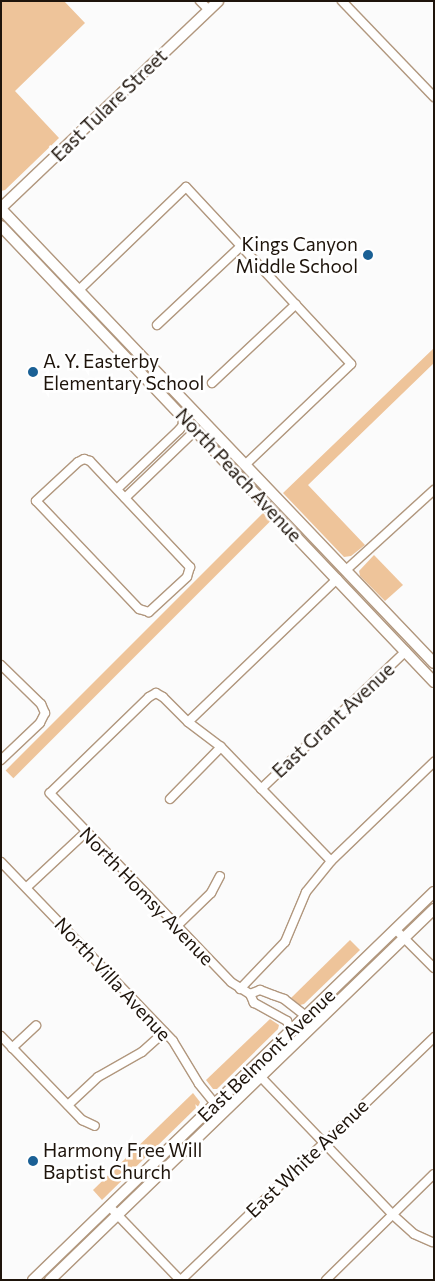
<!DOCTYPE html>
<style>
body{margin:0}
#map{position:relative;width:435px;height:1281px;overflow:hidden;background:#fbfbfb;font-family:Commissioner,sans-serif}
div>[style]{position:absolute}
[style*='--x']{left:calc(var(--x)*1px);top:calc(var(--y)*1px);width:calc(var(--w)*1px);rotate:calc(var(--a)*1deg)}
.green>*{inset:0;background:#eec49a;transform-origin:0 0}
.roads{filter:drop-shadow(1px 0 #b1977e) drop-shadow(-1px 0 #b1977e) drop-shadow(0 1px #b1977e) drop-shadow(0 -1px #b1977e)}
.minor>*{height:8px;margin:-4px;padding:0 4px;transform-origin:4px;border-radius:4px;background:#fff}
.secondary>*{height:10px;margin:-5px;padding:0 5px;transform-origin:5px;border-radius:5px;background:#fff}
.dots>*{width:14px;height:14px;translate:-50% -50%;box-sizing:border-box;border:2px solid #fff;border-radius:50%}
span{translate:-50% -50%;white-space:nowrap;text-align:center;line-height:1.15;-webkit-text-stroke:5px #fff;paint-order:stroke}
.street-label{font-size:19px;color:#1e140b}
.poi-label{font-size:19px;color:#1e140b}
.right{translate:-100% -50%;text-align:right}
.left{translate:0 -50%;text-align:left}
.frame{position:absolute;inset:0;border:2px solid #1e140b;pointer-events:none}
</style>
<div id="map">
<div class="green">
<i style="clip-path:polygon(1px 1px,64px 1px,85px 23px,15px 91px,59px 138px,5px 190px,1px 191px)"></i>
<i style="clip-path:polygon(434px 348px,434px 363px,308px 485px,365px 545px,351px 556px,344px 557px,283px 493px)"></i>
<i style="left:263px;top:513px;width:11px;height:364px;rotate:45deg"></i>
<i style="clip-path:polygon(374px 555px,403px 585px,385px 601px,360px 576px,359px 571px)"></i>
<i style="clip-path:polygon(350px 940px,360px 950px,304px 1004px,300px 1005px,291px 998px)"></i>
<i style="clip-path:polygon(270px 1019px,279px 1025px,278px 1029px,217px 1089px,213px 1089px,206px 1080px)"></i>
<i style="clip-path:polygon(193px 1093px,200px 1102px,199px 1105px,102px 1200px,93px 1190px)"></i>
</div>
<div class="roads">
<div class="minor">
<i style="--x:200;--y:1;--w:13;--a:45"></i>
<i style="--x:342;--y:1;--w:133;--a:46.2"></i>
<i style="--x:80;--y:289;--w:147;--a:-43.9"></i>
<i style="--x:186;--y:187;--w:242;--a:47"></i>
<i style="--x:351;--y:364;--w:145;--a:136.4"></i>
<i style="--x:157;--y:325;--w:115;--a:-43.2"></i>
<i style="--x:212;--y:383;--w:115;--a:-43.2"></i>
<i style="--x:84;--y:459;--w:6;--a:18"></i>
<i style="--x:90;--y:461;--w:146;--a:46.7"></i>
<i style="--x:190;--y:567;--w:10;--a:107"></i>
<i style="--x:187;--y:577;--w:52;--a:137.4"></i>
<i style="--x:149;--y:612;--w:10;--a:-163"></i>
<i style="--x:139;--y:609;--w:149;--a:-133.6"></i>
<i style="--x:36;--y:501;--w:57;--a:-42.9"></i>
<i style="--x:78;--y:462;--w:7;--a:-27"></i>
<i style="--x:117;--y:489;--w:86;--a:-43.6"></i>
<i style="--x:179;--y:430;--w:6;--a:-51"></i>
<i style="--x:183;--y:425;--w:9;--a:-96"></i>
<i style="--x:125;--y:498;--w:98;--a:-43.8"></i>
<i style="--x:346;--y:570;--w:119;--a:-42.3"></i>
<i style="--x:1;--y:665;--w:56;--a:44.3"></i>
<i style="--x:41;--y:704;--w:10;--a:66"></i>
<i style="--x:45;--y:713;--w:11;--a:117"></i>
<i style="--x:40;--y:723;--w:54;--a:136.5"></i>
<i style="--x:188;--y:722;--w:207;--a:-43.8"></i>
<i style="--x:261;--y:789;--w:200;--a:-43.6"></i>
<i style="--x:170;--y:799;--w:73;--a:-45.6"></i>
<i style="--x:1;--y:862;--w:248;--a:46.1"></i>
<i style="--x:173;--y:1041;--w:50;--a:58.8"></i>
<i style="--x:199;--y:1084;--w:26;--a:51"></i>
<i style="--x:27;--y:887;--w:81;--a:-43"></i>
<i style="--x:176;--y:927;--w:49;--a:-44.2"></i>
<i style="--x:211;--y:893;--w:19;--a:-62"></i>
<i style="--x:395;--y:929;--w:55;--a:45"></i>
<i style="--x:240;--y:989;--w:65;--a:-46.2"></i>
<i style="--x:285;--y:942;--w:54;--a:-67.2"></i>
<i style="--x:306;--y:892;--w:40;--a:-51"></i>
<i style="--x:331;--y:861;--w:143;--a:-43.9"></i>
<i style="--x:250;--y:994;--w:11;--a:-22"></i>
<i style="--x:260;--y:990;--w:14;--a:21"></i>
<i style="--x:273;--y:995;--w:12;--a:20"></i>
<i style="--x:284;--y:999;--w:24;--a:38"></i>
<i style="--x:303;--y:1014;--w:5;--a:0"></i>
<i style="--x:291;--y:1031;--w:11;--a:-112"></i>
<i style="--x:287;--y:1021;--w:38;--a:-151"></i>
<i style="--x:254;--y:1003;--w:10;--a:-114"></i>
<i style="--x:250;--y:994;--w:22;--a:-148"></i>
<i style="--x:231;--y:982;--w:262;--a:-133.8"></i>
<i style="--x:50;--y:793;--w:138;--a:-44.1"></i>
<i style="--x:149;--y:697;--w:8;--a:-30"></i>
<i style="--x:156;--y:693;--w:8;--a:30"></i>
<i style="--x:163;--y:697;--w:35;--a:45"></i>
<i style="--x:188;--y:722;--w:41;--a:37.1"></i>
<i style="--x:221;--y:747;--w:158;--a:46"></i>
<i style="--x:1;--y:1036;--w:117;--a:46"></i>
<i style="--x:82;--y:1120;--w:14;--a:25"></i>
<i style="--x:12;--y:1048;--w:33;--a:-43"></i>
<i style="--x:257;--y:1073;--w:197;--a:46.2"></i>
<i style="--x:393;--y:1215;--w:28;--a:42"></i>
<i style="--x:414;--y:1234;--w:20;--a:24"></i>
<i style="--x:68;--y:1105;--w:41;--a:-43"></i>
<i style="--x:98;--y:1077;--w:51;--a:-29.6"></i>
<i style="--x:142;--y:1052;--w:30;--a:-42"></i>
<i style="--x:109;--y:1206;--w:103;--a:46.2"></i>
<i style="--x:181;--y:1280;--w:351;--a:-43.8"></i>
<i style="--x:326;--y:1280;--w:151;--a:-44.5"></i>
</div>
<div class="secondary">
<i style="--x:1;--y:208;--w:300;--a:-43.6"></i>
<i style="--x:1;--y:209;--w:627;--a:46.36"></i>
<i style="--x:1;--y:226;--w:629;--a:46.48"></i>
<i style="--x:33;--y:1280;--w:558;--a:-44.06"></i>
<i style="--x:50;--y:1280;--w:534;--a:-44.01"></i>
</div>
</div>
<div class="dots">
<i style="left:368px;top:255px;background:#1a6095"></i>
<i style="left:33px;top:372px;background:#1a6095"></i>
<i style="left:33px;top:1161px;background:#1a6095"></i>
</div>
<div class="street-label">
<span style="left:109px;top:105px;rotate:-44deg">East Tulare Street</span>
<span style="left:239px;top:475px;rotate:47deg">North Peach Avenue</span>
<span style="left:333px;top:720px;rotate:-43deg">East Grant Avenue</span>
<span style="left:147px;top:896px;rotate:46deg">North Homsy Avenue</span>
<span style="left:113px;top:979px;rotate:47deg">North Villa Avenue</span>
<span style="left:266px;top:1055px;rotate:-44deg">East Belmont Avenue</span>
<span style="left:307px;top:1158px;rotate:-44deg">East White Avenue</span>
</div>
<div class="poi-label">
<span class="right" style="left:358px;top:255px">Kings Canyon<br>Middle School</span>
<span class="left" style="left:43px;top:372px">A. Y. Easterby<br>Elementary School</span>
<span class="left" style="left:43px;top:1161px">Harmony Free Will<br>Baptist Church</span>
</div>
<div class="frame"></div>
</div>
